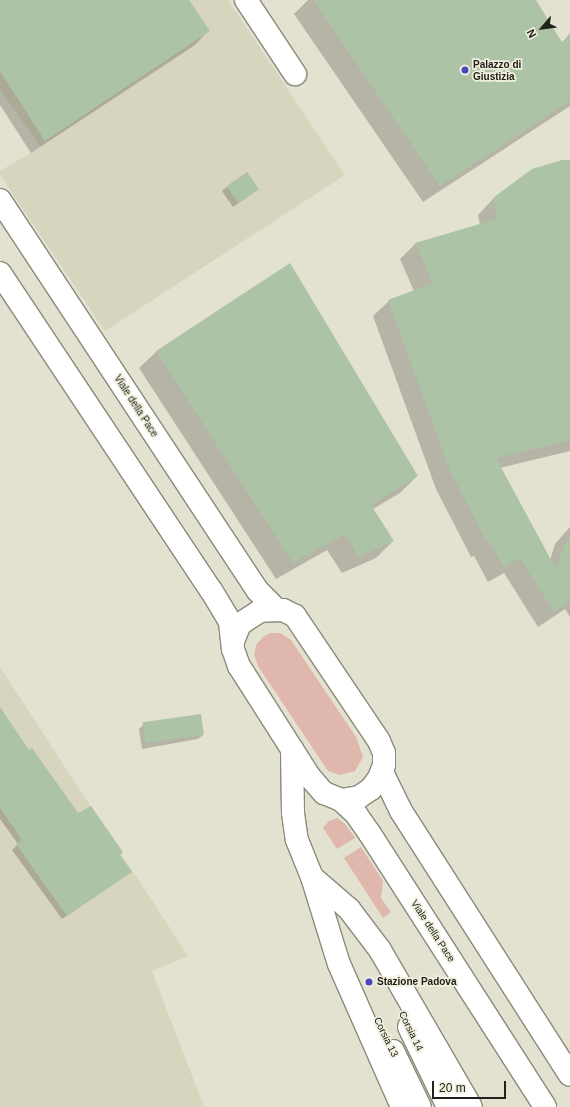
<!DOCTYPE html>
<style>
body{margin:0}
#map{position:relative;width:570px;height:1107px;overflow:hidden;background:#e3e2d1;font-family:Helvetica,sans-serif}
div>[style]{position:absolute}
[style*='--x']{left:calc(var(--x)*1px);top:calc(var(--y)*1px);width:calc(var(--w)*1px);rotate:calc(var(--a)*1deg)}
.built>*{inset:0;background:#d7d5bd}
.green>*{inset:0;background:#dfb7ad}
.shadow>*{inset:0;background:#0003}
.building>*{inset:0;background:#acc4a5;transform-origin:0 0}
.roads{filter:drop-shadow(1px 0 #8b8a7b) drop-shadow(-1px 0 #8b8a7b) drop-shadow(0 1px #8b8a7b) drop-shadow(0 -1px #8b8a7b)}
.minor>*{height:22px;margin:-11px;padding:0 11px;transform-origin:11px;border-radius:11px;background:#fff}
.dots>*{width:11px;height:11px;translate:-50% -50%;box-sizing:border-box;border:2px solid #f0efde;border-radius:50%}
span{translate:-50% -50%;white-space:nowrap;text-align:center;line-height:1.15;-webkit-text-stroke:3.5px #f0efde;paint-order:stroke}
.poi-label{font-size:10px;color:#21211b;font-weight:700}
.left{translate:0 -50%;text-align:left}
.street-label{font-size:10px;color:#21211b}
.north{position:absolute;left:522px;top:8px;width:40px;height:40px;-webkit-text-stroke:3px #f0efde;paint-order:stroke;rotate:242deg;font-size:11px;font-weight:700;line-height:16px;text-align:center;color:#21211b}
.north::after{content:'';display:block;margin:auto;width:14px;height:18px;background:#21211b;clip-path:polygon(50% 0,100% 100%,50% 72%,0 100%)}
.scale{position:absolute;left:432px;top:1081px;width:74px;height:18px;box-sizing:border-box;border:2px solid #21211b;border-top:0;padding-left:5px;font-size:12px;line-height:14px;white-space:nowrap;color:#21211b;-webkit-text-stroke:3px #f0efde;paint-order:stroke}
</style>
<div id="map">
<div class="built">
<i style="clip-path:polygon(0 0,228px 0,345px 175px,105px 331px,0 175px,0 171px,41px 147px,0 90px)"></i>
<i style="clip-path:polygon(0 667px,188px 956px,152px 971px,204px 1107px,0 1107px)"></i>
</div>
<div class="green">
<i style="clip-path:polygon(270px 633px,280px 633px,291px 640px,356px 737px,363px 757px,355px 771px,340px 775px,328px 771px,258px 666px,254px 655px,256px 645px,263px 637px)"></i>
<i style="clip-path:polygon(337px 818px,345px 824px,355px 838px,337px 849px,323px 828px,329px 821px)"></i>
<i style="clip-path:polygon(361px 847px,383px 881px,381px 898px,391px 912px,383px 918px,344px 858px)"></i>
</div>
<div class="shadow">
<i style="clip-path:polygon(0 0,188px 0,208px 31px,195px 45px,31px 153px,0 105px)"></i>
<i style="clip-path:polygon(308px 0,536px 0,562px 43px,570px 33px,570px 106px,423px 202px,294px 14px)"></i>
<i style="clip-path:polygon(570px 160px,570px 451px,500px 468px,550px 560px,555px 544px,570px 527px,570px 617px,565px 609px,538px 627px,504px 573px,488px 582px,474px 556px,471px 557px,436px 489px,373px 316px,389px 301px,414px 291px,400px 259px,415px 244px,480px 225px,478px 215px,493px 199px)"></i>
<i style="clip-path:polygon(227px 187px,258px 189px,233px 207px,222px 191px)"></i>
<i style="clip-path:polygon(290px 264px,417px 476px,400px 493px,373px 509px,393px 541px,376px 558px,342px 573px,327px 550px,276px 579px,139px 368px,156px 352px)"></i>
<i style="clip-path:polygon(0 708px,29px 751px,78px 814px,119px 855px,130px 872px,62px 919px,12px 850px,18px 844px,0 819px)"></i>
<i style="clip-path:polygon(143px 725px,203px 735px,198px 739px,142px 749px,139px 729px)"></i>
</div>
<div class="building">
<i style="clip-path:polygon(0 0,189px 0,210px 31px,45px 141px,0 71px)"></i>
<i style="clip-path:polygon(313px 0,535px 0,562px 42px,570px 35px,570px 101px,440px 186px)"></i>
<i style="clip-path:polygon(562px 160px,570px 160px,570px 440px,496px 458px,556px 569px,567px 538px,570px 538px,570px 601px,554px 612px,520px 558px,504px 567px,489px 541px,487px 542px,451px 473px,388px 300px,433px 283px,415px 243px,497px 219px,493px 198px,532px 169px)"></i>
<i style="left:247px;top:172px;width:21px;height:25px;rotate:55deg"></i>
<i style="clip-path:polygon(290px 263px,418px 476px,371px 505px,394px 541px,359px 557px,345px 534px,293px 563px,156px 351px)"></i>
<i style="clip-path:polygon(0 707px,29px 750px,32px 748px,78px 813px,91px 806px,123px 852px,120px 855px,132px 872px,67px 916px,16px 844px,22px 840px,0 808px)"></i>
<i style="left:201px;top:714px;width:21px;height:59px;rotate:82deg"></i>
</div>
<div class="roads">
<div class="minor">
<i style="--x:246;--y:0;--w:89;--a:56.5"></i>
<i style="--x:0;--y:200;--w:468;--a:56.6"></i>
<i style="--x:258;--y:591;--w:25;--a:45"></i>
<i style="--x:0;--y:273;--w:381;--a:56.4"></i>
<i style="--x:211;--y:590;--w:37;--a:59"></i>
<i style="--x:230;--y:622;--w:27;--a:84"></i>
<i style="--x:233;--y:649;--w:18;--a:71"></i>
<i style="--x:239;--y:666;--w:130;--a:57.5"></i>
<i style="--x:309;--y:776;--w:23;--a:49"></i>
<i style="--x:324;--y:793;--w:18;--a:22"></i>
<i style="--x:341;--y:800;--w:18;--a:-9"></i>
<i style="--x:359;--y:797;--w:14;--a:-34"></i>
<i style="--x:371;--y:789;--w:14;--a:-54"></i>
<i style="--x:379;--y:778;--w:14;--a:-69"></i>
<i style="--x:384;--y:765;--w:12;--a:-90"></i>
<i style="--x:384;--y:753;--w:13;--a:-113"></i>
<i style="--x:379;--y:741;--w:151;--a:-123.9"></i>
<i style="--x:295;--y:616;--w:13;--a:-153"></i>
<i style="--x:283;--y:610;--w:23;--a:178"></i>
<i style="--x:260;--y:611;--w:24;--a:147"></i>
<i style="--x:240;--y:624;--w:18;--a:112"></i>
<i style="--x:292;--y:749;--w:64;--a:89.1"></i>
<i style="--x:293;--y:813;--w:27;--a:82"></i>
<i style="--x:297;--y:840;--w:40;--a:68"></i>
<i style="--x:312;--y:877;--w:91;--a:72.8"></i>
<i style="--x:339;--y:964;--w:156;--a:66.2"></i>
<i style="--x:382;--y:772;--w:43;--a:64"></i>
<i style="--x:401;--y:811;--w:313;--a:57.4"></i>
<i style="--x:341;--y:800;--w:21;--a:43"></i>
<i style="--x:356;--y:814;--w:24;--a:55"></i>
<i style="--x:370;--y:834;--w:324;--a:57.3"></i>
<i style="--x:312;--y:877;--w:49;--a:40.9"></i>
<i style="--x:349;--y:909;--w:51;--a:52.9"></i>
<i style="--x:380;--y:950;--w:181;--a:59.9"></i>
<i style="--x:409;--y:1027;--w:89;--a:64"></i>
<i style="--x:393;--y:1051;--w:62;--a:64.3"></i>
</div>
</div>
<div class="dots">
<i style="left:465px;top:70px;background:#4846bc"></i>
<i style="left:369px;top:982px;background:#4846bc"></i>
</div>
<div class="poi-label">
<span class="left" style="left:473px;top:70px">Palazzo di<br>Giustizia</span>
<span class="left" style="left:377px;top:982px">Stazione Padova</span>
</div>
<div class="street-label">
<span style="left:136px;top:406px;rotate:57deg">Viale della Pace</span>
<span style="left:433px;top:931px;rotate:57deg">Viale della Pace</span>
<span style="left:411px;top:1031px;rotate:64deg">Corsia 14</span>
<span style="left:386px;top:1037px;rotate:64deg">Corsia 13</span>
</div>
<div class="north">N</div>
<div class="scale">20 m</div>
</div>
